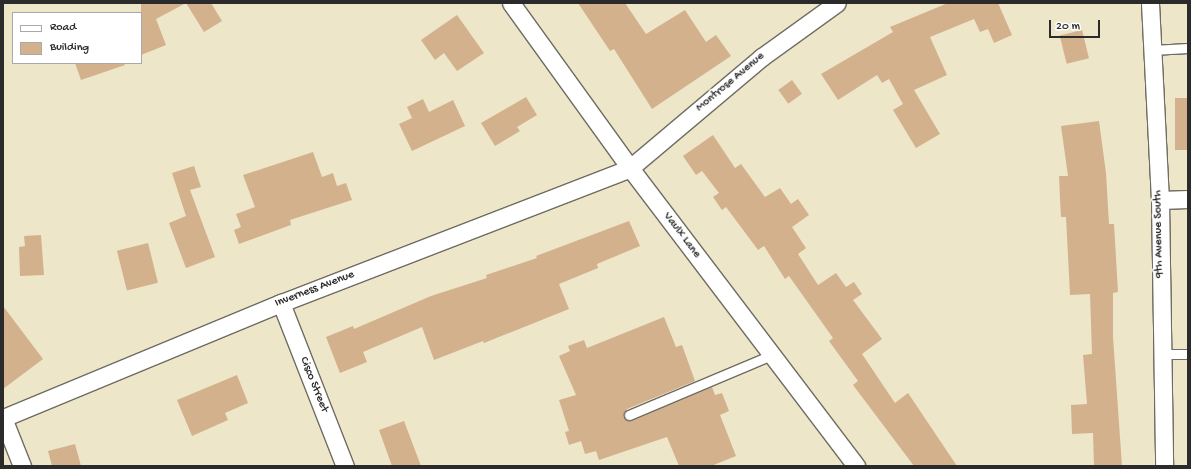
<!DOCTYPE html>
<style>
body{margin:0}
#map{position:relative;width:1191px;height:469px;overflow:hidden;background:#ede6c9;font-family:"Gochi Hand",sans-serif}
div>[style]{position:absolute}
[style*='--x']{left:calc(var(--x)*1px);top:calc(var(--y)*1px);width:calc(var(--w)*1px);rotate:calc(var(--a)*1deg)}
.building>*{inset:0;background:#d3b18d;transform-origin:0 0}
.roads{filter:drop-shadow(1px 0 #6f6c62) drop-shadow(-1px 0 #6f6c62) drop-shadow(0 1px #6f6c62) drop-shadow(0 -1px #6f6c62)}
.service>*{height:9px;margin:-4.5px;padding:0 4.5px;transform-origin:4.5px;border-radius:4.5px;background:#fff}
.minor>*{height:17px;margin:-8.5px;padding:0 8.5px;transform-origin:8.5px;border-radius:8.5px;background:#fff}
span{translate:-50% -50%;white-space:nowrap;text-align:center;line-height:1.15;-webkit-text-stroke:3.5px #fff;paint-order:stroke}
.street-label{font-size:12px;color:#2b2b2b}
.frame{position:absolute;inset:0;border:4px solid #2b2b2b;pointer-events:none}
.legend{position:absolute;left:12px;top:12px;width:130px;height:52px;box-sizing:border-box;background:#fff;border:1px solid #aaa;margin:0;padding:5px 7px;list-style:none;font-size:12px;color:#2b2b2b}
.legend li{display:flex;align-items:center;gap:8px;height:20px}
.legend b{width:20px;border:1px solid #aaa}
.scale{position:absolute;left:1049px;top:20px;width:51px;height:18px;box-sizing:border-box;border:2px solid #2b2b2b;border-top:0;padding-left:5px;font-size:12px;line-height:14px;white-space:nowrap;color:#2b2b2b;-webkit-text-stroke:3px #fff;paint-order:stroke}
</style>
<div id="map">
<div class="building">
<i style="clip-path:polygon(141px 3px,211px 3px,222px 21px,204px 32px,186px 3px,156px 19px,166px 45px,141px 55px)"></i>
<i style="clip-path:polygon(578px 3px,625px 3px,646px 34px,685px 10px,706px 42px,716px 35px,731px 56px,652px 109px,614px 49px,610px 51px)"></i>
<i style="clip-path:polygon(948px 3px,998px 3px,1012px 35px,994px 43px,988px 29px,980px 32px,974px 19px,930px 37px,947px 75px,914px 90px,940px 134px,916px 148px,893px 110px,903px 104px,889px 79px,882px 83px,877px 75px,838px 100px,821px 74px,893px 32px,890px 27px)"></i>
<i style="clip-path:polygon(457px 15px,484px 53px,457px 71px,444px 53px,435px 60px,421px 40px)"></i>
<i style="left:1082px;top:30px;width:29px;height:23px;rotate:76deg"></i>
<i style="clip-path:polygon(75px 63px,124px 63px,125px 65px,81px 80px)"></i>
<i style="left:792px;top:80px;width:17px;height:17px;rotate:54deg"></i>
<i style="clip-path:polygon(526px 97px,537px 115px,517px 127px,520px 131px,495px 146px,481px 123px)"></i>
<i style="left:1175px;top:98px;width:13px;height:52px"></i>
<i style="clip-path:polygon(423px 99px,429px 112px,453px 100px,465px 126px,412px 151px,399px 124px,412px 118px,407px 107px)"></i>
<i style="clip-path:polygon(1099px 121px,1106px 173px,1109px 224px,1114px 224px,1118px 292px,1113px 293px,1113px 337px,1122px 466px,1094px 466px,1093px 433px,1072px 434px,1071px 405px,1087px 404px,1083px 355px,1092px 354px,1090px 294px,1070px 295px,1066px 217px,1061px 217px,1060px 199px,1059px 176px,1068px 176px,1061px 126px)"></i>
<i style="clip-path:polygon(713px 135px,735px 168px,741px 164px,765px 197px,780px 188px,791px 204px,798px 199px,809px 215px,792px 227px,806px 248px,798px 254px,818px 285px,836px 273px,846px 287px,854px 282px,862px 294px,853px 300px,882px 339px,862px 354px,895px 403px,908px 393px,957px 466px,914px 466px,853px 385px,858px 381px,829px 341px,833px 338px,789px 276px,785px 279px,764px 246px,758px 250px,726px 207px,722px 210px,713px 197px,719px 193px,702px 171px,696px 175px,683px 156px)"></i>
<i style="clip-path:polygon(313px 152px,322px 177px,333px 173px,337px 186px,346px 183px,352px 200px,290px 220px,291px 225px,239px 244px,234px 230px,241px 227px,236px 214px,255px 207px,243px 175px)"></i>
<i style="clip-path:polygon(194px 166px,201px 187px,190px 190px,215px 257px,186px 268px,169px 223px,186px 216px,172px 173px)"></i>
<i style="clip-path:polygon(629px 221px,640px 246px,597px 264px,598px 268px,559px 284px,569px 309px,484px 343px,483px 341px,434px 360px,422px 327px,363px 352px,367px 362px,340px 373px,326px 337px,353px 326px,354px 329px,431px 296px,487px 278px,486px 275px,537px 258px,536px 256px)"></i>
<i style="clip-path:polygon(41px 235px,44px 275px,20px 276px,19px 247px,25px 246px,24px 236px)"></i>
<i style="left:148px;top:243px;width:41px;height:32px;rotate:76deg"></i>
<i style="clip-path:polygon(3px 306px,43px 359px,3px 389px)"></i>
<i style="clip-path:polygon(664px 317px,676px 347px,682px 345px,695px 381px,627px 409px,624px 418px,631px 421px,712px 387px,715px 395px,722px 393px,729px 411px,720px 415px,736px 456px,711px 466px,679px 466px,667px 437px,599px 460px,596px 451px,585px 454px,581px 441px,569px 445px,565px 432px,569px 431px,559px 400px,576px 395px,559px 356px,570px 351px,568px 346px,584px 340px,587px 348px)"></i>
<i style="clip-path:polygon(237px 375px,248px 403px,225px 413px,228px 420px,192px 436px,177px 400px)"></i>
<i style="clip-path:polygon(404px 421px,421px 466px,392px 466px,379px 430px)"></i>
<i style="clip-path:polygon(75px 444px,81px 466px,52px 466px,48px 451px)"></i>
</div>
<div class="roads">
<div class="service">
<i style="--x:1152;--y:50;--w:36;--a:-3"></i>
<i style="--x:1161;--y:354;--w:27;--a:0"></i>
<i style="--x:629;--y:415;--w:155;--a:-22.8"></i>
</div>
<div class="minor">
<i style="--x:511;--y:3;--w:203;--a:54.2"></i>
<i style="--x:630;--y:168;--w:374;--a:52.8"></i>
<i style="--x:1150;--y:3;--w:197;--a:87.1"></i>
<i style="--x:1160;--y:200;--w:266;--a:89.1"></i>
<i style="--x:1160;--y:200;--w:28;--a:-2"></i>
<i style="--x:281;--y:303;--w:175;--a:68.6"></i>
<i style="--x:3;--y:418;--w:301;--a:-22.5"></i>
<i style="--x:281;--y:303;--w:374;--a:-21.1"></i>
<i style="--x:630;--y:168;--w:172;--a:-40.1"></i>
<i style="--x:762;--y:57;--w:92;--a:-35.8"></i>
<i style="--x:3;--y:418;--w:52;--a:68.4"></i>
</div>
</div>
<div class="street-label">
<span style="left:731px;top:83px;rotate:-40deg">Montrose Avenue</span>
<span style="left:1160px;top:234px;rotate:-91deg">9th Avenue South</span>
<span style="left:681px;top:236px;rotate:53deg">Vaulx Lane</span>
<span style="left:315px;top:290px;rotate:-21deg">Inverness Avenue</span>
<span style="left:313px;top:385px;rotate:68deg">Cisco Street</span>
</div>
<div class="frame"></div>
<ul class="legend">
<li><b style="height:5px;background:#fff"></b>Road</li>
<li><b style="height:11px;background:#d3b18d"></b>Building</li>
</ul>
<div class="scale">20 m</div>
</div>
